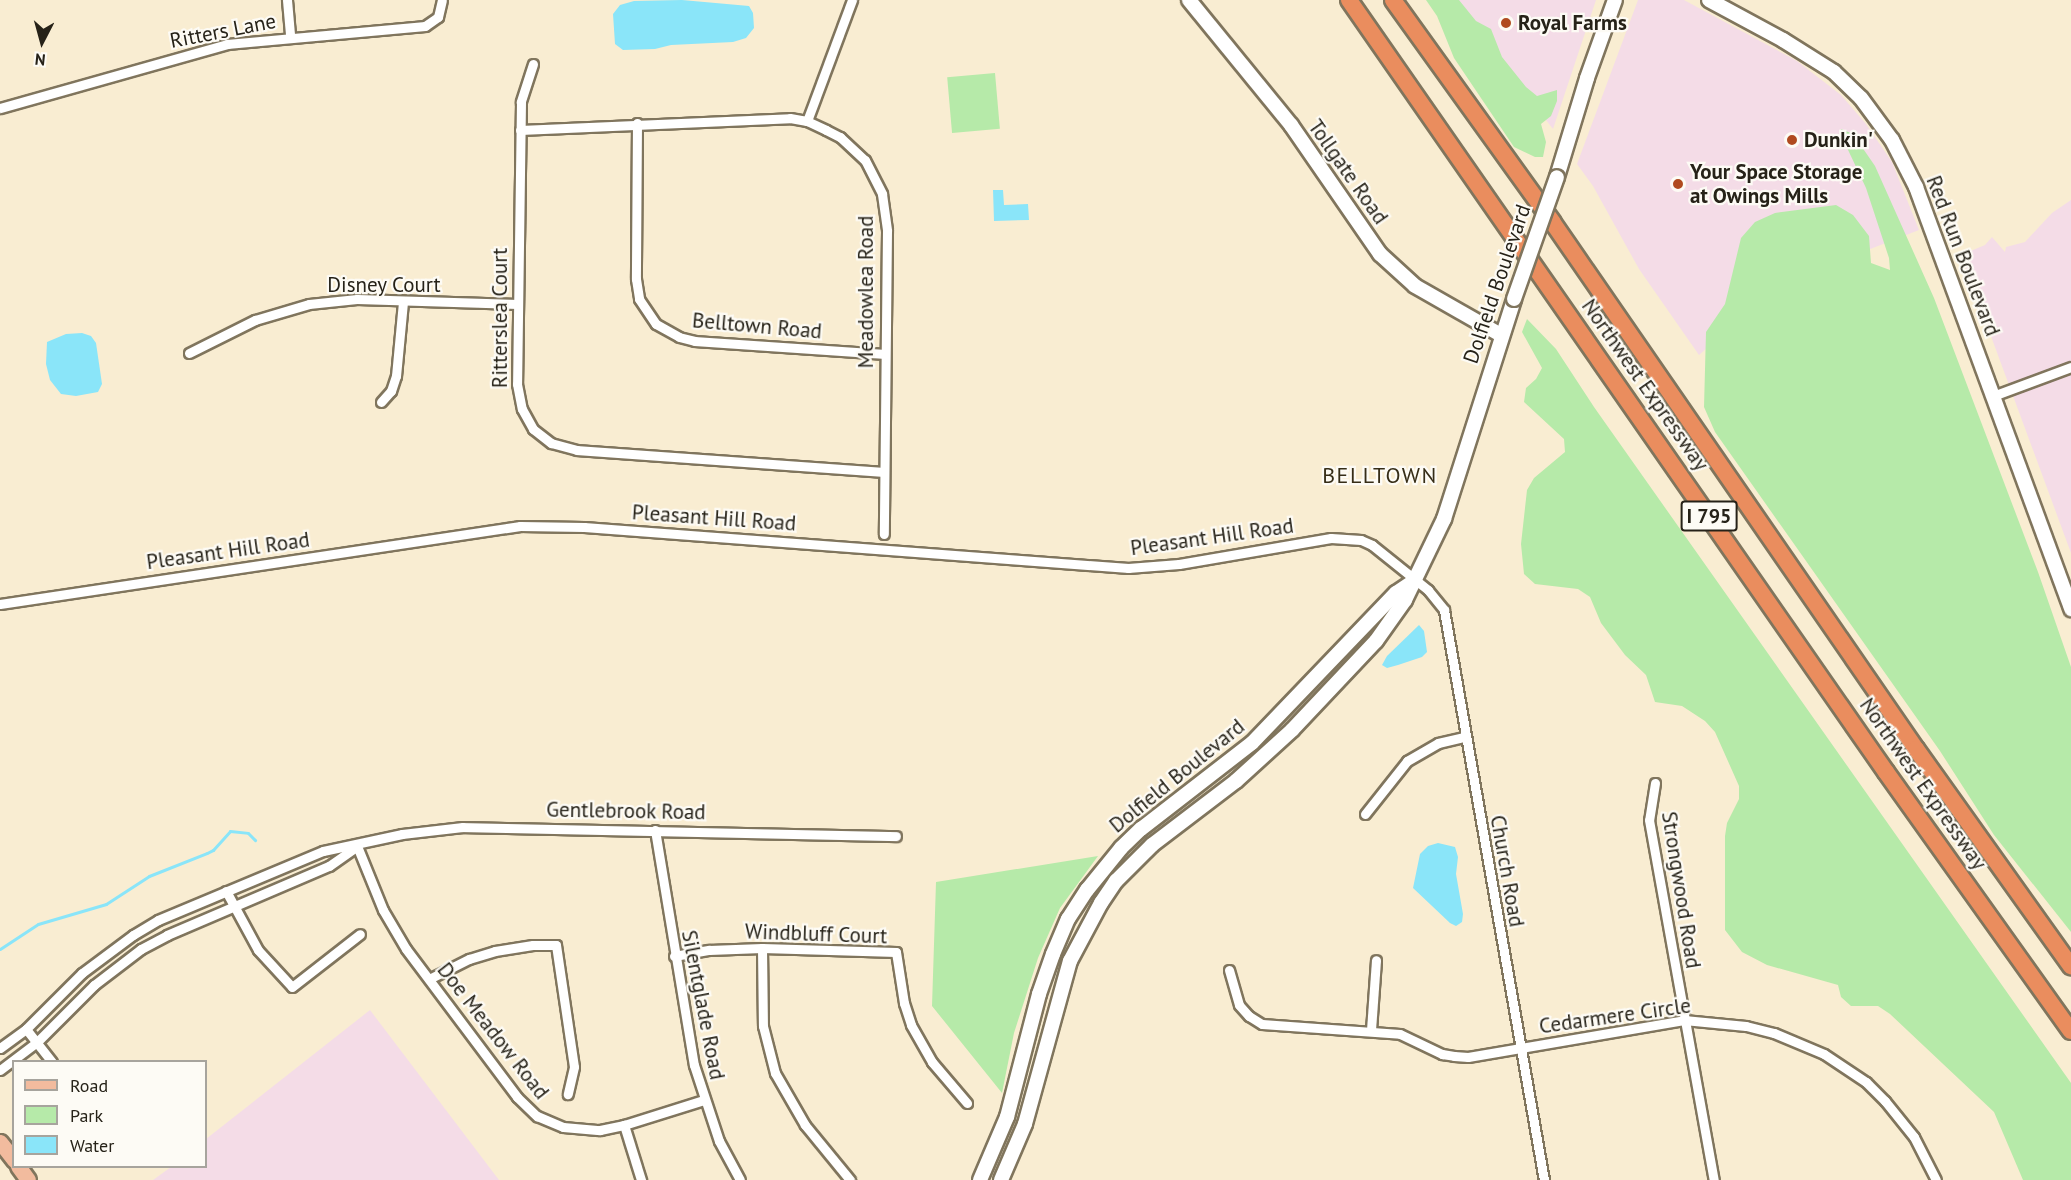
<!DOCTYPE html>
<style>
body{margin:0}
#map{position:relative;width:2071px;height:1180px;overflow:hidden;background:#f9edd2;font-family:"PT Sans",sans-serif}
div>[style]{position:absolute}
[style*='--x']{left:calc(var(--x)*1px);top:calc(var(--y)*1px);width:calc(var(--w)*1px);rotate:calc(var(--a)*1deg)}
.commercial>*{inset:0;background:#f4dce7}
.green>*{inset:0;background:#b6eaa9;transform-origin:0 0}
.water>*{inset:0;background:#8ae5f9}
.stream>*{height:3px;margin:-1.5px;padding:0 1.5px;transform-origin:1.5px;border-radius:1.5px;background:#8ae5f9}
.roads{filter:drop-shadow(2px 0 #80755d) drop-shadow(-2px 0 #80755d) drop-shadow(0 2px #80755d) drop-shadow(0 -2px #80755d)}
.street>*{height:9px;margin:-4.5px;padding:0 4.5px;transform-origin:4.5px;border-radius:4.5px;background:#fff}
.secondary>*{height:14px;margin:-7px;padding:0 7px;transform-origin:7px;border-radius:7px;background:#fff}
.primary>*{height:15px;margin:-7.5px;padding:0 7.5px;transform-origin:7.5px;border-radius:7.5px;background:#f2bb9e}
.highway>*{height:16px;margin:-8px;padding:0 8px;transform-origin:8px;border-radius:8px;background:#ea8d5e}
.bridges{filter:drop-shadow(2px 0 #80755d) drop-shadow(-2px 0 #80755d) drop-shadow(0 2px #80755d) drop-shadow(0 -2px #80755d)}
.secondary-bridge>*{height:14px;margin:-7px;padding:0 7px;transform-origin:7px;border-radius:7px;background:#fff}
.dots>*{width:16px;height:16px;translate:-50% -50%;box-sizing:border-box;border:3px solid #fdfbf5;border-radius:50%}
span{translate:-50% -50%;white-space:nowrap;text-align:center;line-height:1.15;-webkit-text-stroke:4.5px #fdfbf5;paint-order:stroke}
.shield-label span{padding:2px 4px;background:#fdfbf5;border:2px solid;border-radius:4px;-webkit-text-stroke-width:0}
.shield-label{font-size:20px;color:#262218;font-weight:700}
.poi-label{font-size:21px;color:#262218;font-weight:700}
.left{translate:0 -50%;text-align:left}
.street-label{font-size:21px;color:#262218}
.neighbourhood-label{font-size:22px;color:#362d17;letter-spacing:1.5px}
.legend{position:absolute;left:12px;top:1060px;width:195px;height:108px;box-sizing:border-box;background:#fdfbf5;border:2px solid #a7a49d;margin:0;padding:8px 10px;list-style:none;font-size:18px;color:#262218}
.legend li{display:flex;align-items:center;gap:12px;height:30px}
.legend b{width:30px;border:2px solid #a7a49d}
.north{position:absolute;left:12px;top:12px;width:60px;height:60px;-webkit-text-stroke:4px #fdfbf5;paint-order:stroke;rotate:186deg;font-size:16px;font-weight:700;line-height:24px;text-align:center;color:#262218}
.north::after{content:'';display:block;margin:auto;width:21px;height:27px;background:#262218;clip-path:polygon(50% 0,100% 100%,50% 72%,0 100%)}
</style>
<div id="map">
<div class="commercial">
<i style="clip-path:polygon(1457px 0,1596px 0,1553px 129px,1481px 36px)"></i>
<i style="clip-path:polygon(1638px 0,1684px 0,1797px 61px,1841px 95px,1866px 124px,1892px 162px,1919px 230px,1778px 285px,1699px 355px,1639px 269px,1593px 186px,1577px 164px)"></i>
<i style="clip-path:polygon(2071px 200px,2071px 553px,1961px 255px,1985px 245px,1992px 237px,2005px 252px,2006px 247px,2025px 242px,2052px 213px)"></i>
<i style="clip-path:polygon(370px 1010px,499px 1180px,153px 1180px,171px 1167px,206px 1166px,206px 1139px)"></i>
</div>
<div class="green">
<i style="clip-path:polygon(1426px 0,1459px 0,1476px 21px,1491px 29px,1502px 57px,1526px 87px,1537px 96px,1557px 90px,1557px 101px,1551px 116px,1541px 124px,1546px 142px,1543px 157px,1535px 157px,1514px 147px,1454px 58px,1437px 16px)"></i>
<i style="left:995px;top:73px;width:56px;height:48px;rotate:85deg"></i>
<i style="clip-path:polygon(1841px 129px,1853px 134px,1875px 166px,1934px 298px,2038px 572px,2071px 667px,2071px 932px,1994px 835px,1940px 751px,1715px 432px,1704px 407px,1706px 332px,1725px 304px,1741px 238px,1755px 222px,1775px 213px,1836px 205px,1853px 215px,1869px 236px,1871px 263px,1890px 270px,1889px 258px,1866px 188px,1841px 135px)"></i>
<i style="clip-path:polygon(1527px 319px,1556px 349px,1594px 407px,2071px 1083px,2071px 1180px,2023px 1180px,1994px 1112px,1890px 1014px,1878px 1006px,1851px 1006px,1841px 997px,1838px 985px,1767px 965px,1742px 952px,1725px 930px,1725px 836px,1727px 823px,1739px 799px,1739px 786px,1715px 732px,1705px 721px,1682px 706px,1655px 702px,1646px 675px,1625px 655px,1601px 623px,1590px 597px,1578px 589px,1535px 584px,1524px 574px,1521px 544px,1527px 490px,1534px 478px,1565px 452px,1564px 439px,1524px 402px,1526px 388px,1536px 379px,1542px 368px,1522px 332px)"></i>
<i style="clip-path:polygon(1098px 856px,1060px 908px,1038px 958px,1014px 1033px,1002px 1093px,932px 1006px,936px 882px)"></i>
</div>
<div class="water">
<i style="clip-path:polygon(682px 0,749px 6px,753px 13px,754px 28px,746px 38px,733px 42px,671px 45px,655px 49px,623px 50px,615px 44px,613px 14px,620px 5px,634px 1px)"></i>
<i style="clip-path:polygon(993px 190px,1003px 190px,1004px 205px,1028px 204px,1029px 220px,994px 221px)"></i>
<i style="clip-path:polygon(82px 333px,91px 336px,96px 343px,102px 384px,98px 392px,76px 396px,61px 394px,50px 380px,46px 364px,47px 342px,66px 334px)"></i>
<i style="clip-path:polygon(1419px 625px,1424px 631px,1427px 652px,1422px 657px,1398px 665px,1387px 668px,1382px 665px,1387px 656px)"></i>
<i style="clip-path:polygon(1438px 843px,1455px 847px,1458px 857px,1456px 874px,1463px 914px,1462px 922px,1456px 926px,1450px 923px,1413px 888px,1420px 854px,1428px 846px)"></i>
</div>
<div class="stream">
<i style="--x:0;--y:949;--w:45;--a:-33.3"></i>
<i style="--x:38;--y:924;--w:71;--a:-16.4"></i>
<i style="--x:106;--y:904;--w:51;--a:-33.1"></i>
<i style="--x:149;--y:876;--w:62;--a:-21.6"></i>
<i style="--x:207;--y:853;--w:7;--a:-27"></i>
<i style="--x:213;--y:850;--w:25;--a:-48"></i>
<i style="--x:230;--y:831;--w:18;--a:6"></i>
<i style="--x:248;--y:833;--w:10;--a:45"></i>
</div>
<div class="roads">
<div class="street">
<i style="--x:287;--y:0;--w:36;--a:85"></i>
<i style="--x:533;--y:64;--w:40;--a:108"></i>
<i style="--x:521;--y:102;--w:282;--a:90.8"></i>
<i style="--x:517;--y:384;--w:25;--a:79"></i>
<i style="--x:522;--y:409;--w:23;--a:61"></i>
<i style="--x:533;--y:429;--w:23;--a:38"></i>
<i style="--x:551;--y:443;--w:27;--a:15"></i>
<i style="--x:577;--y:450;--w:307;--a:4.1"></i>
<i style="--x:0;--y:108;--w:236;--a:-15.7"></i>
<i style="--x:227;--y:44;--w:199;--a:-5.2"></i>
<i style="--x:425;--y:26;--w:16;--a:-35"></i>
<i style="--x:438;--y:17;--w:17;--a:-77"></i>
<i style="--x:807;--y:121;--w:129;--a:-69.6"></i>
<i style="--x:637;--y:123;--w:156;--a:90.4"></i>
<i style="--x:636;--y:279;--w:20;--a:81"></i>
<i style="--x:639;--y:299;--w:30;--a:56"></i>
<i style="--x:656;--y:324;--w:26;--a:29"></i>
<i style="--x:679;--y:337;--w:16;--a:14"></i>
<i style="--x:695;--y:341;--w:190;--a:3.9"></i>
<i style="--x:520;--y:130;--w:270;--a:-2.5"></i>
<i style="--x:790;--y:118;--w:17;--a:10"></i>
<i style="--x:807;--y:121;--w:21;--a:25"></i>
<i style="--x:826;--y:130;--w:16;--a:27"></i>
<i style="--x:840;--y:137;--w:34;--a:43"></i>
<i style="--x:865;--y:160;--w:38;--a:63"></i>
<i style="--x:882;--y:194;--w:37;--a:82"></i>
<i style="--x:887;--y:231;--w:303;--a:90.6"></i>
<i style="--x:189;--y:353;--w:74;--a:-26.6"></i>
<i style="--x:255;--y:320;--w:56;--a:-16.5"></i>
<i style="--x:309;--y:304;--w:48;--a:-5.9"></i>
<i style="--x:357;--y:299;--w:161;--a:1.8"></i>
<i style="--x:1993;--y:396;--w:83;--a:-20.4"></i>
<i style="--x:381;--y:402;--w:15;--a:-48"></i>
<i style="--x:391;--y:391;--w:16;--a:-72"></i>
<i style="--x:396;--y:376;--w:74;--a:-84.6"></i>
<i style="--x:0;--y:604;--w:526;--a:-8.53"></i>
<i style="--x:520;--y:526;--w:64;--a:0.9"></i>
<i style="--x:584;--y:527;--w:546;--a:4.31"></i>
<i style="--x:1128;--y:568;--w:51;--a:-4.5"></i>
<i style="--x:1179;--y:564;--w:154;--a:-9.7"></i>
<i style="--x:1331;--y:538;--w:30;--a:4"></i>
<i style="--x:1361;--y:540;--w:12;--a:24"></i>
<i style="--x:1372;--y:545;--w:72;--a:38.8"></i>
<i style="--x:1428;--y:590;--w:26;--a:51"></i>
<i style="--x:1444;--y:610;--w:579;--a:80.05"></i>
<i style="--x:1655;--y:783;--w:37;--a:99"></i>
<i style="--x:1649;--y:820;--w:366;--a:79.8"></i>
<i style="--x:1365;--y:814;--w:68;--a:-51.6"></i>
<i style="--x:1407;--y:761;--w:36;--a:-30"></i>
<i style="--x:1438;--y:743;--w:27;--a:-13"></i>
<i style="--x:655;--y:830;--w:238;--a:80.6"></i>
<i style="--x:694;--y:1065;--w:80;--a:71.8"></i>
<i style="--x:719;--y:1141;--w:44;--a:61.7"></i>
<i style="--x:357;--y:846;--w:69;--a:67.9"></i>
<i style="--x:383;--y:910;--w:45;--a:59.5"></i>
<i style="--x:406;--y:949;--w:185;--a:53.1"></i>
<i style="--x:517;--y:1097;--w:28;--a:44"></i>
<i style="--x:537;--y:1116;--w:28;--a:23"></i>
<i style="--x:563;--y:1127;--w:37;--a:5"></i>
<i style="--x:600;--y:1130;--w:25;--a:-12"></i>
<i style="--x:624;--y:1125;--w:84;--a:-17.4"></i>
<i style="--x:226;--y:891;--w:67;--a:61.5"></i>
<i style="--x:258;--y:950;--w:50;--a:47.4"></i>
<i style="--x:292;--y:987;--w:86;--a:-37.9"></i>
<i style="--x:762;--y:948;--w:78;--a:89.3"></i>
<i style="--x:763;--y:1026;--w:49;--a:75.7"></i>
<i style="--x:775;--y:1073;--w:60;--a:60"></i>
<i style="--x:805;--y:1125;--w:71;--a:50.7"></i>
<i style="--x:674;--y:956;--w:36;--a:-10"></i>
<i style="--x:709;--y:950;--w:53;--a:-2.2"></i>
<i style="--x:762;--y:948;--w:134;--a:1.7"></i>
<i style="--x:896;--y:952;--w:52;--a:81.1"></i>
<i style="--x:904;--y:1003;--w:23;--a:72"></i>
<i style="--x:911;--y:1025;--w:43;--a:60.4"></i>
<i style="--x:932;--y:1062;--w:54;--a:49.5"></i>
<i style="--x:1229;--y:970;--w:36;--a:74"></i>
<i style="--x:1239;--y:1005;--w:15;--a:48"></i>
<i style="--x:1249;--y:1016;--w:15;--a:32"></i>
<i style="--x:1262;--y:1024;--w:138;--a:4.1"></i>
<i style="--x:1400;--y:1034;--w:47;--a:25.5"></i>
<i style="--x:1442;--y:1054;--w:12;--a:9"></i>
<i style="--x:1454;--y:1056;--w:14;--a:4"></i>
<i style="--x:1468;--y:1057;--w:219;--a:-9.7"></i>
<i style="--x:1684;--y:1020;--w:62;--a:5.5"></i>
<i style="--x:1746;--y:1026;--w:29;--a:14"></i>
<i style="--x:1774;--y:1033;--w:54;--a:22.8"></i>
<i style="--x:1824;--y:1054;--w:50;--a:33.7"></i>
<i style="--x:1866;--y:1082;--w:27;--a:45"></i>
<i style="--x:1885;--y:1101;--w:46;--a:51.1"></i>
<i style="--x:1914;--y:1137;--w:48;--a:62.9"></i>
<i style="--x:429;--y:979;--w:45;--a:-26.6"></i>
<i style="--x:469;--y:959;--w:27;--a:-17"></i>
<i style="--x:495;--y:951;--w:38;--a:-9"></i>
<i style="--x:533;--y:945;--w:23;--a:0"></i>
<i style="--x:556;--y:945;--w:123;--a:81.6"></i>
<i style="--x:574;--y:1067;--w:28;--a:103"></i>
<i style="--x:26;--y:1029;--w:42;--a:51.8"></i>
<i style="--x:1371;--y:1030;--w:70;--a:-85.9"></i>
<i style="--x:0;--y:1048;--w:32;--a:-36"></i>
<i style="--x:26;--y:1029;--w:79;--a:-45"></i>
<i style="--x:82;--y:973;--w:64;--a:-36.7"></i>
<i style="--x:133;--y:935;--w:29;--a:-31"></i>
<i style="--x:158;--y:920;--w:179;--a:-22.7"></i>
<i style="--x:323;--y:851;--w:81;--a:-12.1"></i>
<i style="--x:402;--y:834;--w:61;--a:-6.5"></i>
<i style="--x:463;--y:827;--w:433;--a:1.2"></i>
<i style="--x:0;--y:1070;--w:46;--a:-37.1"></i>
<i style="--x:37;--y:1042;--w:81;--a:-45"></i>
<i style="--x:94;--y:985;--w:59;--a:-37.5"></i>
<i style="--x:141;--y:949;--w:30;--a:-28"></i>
<i style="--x:167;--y:935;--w:176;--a:-23.1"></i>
<i style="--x:329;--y:866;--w:32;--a:-35"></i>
<i style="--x:624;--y:1125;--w:58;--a:72.8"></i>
</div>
<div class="secondary">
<i style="--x:1189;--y:0;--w:161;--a:50.8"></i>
<i style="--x:1291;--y:125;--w:157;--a:55.4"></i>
<i style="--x:1380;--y:254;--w:47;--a:42.4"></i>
<i style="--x:1415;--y:286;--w:99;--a:29.7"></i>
<i style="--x:1709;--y:0;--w:84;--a:28.4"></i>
<i style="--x:1783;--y:40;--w:60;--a:32.1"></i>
<i style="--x:1834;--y:72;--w:37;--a:44"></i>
<i style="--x:1861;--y:98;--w:52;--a:53.6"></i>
<i style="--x:1892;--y:140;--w:53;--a:62.9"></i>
<i style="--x:1916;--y:187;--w:450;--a:69.8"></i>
<i style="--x:1557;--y:177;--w:103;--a:-73.1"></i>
<i style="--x:1587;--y:78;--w:83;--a:-70.3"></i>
<i style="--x:980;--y:1180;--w:69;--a:-66.8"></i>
<i style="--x:1007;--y:1117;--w:127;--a:-75.4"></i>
<i style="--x:1039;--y:994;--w:42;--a:-70.7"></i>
<i style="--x:1053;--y:954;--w:38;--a:-67"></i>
<i style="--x:1068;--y:919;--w:35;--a:-57"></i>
<i style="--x:1087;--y:890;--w:54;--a:-51"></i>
<i style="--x:1121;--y:848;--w:28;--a:-44"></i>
<i style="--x:1141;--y:829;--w:140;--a:-37.8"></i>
<i style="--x:1252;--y:743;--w:208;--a:-46.2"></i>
<i style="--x:1396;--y:593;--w:22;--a:-34"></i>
<i style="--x:1001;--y:1180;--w:61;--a:-66.8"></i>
<i style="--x:1025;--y:1124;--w:169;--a:-74.6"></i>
<i style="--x:1070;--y:961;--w:66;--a:-61.9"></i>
<i style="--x:1101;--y:903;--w:27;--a:-56"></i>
<i style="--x:1116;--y:881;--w:51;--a:-45"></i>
<i style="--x:1152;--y:845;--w:106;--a:-37.3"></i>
<i style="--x:1236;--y:781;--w:76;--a:-42.3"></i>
<i style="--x:1292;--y:730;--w:122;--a:-46.7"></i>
<i style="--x:1376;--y:641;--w:50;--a:-54.7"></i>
<i style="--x:1405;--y:600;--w:90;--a:-64.3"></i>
<i style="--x:1444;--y:519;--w:231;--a:-72.3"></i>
</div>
<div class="primary">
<i style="--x:0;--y:1142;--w:23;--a:52"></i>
<i style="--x:18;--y:1166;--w:17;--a:54"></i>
</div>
<div class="highway">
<i style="--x:1349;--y:0;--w:940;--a:55.18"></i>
<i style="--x:1886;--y:772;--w:318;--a:54.5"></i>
<i style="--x:1393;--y:0;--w:274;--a:54.3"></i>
<i style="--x:1553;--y:223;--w:639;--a:55.39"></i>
<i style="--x:1916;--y:749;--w:267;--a:54.5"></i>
</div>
</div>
<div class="bridges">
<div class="secondary-bridge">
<i style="--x:1514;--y:299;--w:129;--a:-70.6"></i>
</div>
</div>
<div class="dots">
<i style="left:1506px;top:23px;background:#b04a1f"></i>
<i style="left:1792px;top:140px;background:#b04a1f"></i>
<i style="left:1678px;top:184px;background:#b04a1f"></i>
</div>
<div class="shield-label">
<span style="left:1709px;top:516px">I 795</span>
</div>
<div class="poi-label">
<span class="left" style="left:1518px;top:23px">Royal Farms</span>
<span class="left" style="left:1804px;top:140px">Dunkin'</span>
<span class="left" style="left:1690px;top:184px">Your Space Storage<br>at Owings Mills</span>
</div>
<div class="street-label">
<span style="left:223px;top:31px;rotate:-11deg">Ritters Lane</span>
<span style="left:1348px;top:172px;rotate:55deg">Tollgate Road</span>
<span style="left:1963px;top:256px;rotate:69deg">Red Run Boulevard</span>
<span style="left:1497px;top:284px;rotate:-71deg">Dolfield Boulevard</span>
<span style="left:384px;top:285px">Disney Court</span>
<span style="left:866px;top:292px;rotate:-90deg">Meadowlea Road</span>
<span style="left:500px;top:318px;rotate:-90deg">Ritterslea Court</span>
<span style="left:757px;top:326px;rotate:5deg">Belltown Road</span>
<span style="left:1645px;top:385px;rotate:55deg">Northwest Expressway</span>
<span style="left:714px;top:518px;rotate:4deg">Pleasant Hill Road</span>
<span style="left:1212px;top:537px;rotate:-8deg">Pleasant Hill Road</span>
<span style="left:228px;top:551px;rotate:-8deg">Pleasant Hill Road</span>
<span style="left:1177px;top:776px;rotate:-39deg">Dolfield Boulevard</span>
<span style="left:1923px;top:784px;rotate:55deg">Northwest Expressway</span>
<span style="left:626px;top:811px;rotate:1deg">Gentlebrook Road</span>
<span style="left:1507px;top:871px;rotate:80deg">Church Road</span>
<span style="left:1681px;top:890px;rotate:81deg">Strongwood Road</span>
<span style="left:816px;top:934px;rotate:2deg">Windbluff Court</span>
<span style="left:703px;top:1005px;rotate:79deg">Silentglade Road</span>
<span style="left:1615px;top:1016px;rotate:-8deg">Cedarmere Circle</span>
<span style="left:493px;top:1031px;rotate:52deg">Doe Meadow Road</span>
</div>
<div class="neighbourhood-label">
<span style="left:1380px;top:476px">BELLTOWN</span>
</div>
<ul class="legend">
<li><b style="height:8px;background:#f2bb9e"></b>Road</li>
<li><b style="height:16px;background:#b6eaa9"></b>Park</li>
<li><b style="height:16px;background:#8ae5f9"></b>Water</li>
</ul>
<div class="north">N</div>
</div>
